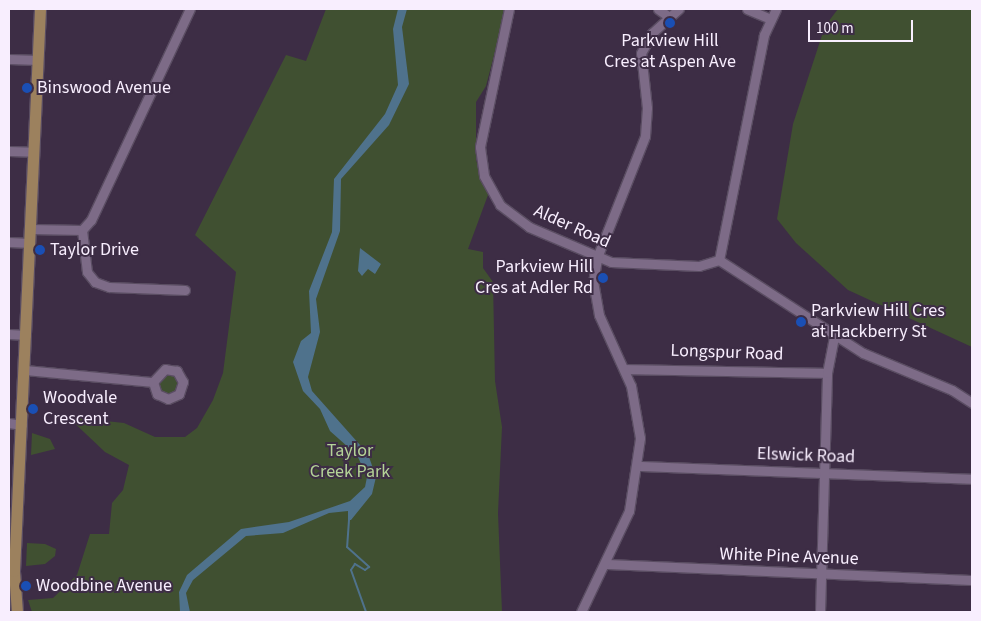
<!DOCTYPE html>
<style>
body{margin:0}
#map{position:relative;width:981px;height:621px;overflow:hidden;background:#3d2d45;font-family:"Source Sans 3",sans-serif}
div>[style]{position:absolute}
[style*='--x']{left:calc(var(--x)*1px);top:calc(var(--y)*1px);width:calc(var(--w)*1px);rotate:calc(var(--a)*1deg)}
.green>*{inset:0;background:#405031}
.round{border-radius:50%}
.water>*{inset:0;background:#4f728c}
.stream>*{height:2px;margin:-1px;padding:0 1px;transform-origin:1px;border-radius:1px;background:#4f728c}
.roads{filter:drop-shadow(1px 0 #5a4d62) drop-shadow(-1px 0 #5a4d62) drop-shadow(0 1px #5a4d62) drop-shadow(0 -1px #5a4d62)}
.minor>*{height:9px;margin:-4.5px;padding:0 4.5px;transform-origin:4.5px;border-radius:4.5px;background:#7d6b87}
.major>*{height:11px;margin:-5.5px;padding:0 5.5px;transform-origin:5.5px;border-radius:5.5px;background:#9c815e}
.dots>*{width:14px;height:14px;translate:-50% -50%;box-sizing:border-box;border:2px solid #3d2d45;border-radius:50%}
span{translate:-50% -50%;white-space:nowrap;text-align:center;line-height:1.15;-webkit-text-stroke:4px #3d2d45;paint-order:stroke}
.poi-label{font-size:18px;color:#f8eefe}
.left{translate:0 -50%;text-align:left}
.right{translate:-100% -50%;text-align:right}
.street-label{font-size:18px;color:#f8eefe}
.park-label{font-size:18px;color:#b4d397}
.frame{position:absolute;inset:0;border:10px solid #f8eefe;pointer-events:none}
.scale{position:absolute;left:808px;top:20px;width:105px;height:22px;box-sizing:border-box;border:2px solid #f8eefe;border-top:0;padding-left:6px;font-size:15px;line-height:18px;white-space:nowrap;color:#f8eefe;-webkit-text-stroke:4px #3d2d45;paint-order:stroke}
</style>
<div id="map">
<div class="green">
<i style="clip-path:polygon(326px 9px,506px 9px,486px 86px,476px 102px,476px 160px,488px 195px,468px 249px,483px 252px,483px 268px,493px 282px,495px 381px,502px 427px,498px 513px,502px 612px,32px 612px,28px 600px,53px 598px,77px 575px,90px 534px,109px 534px,112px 503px,123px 490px,129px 465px,105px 452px,68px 417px,124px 423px,155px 437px,185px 437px,197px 428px,213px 400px,223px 373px,236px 272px,195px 235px,286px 55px,306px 61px)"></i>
<i style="clip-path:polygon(838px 9px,972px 9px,972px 347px,848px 290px,796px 243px,777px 219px,793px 124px,825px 26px)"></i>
<i class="round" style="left:157px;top:373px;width:22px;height:22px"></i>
<i style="clip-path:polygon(32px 433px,50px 439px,55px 449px,31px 455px)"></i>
<i style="clip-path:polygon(27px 543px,45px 544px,56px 549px,55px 556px,45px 564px,26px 566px)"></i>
</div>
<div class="water">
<i style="clip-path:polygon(398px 9px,407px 9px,402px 27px,409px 84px,389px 125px,341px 179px,340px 231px,316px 299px,320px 332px,308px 377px,312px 391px,368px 454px,376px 477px,372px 494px,351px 520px,348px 520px,348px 511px,329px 513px,283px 533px,246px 536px,193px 580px,186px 593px,190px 612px,180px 612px,179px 592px,187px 575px,241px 529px,289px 522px,350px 501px,365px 487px,367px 477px,357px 455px,330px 431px,320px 409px,303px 391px,293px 362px,301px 341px,311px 333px,309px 291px,332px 232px,334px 179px,385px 114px,398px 85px,393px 29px)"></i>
<i style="clip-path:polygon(360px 248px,381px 264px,375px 274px,368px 269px,362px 276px,358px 271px)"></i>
</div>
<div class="stream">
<i style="--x:349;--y:520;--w:27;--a:94"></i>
<i style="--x:347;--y:547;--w:30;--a:42"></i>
<i style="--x:369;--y:567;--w:5;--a:143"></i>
<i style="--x:365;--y:570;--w:12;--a:-149"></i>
<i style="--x:355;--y:564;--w:7;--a:124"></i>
<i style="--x:351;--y:570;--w:45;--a:70.3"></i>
</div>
<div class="roads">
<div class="minor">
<i style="--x:509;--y:9;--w:141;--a:101.9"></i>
<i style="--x:480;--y:147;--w:29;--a:82"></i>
<i style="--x:484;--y:176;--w:33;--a:61"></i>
<i style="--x:500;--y:205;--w:36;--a:37"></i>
<i style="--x:529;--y:227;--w:89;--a:23.1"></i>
<i style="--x:611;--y:262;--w:88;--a:2.6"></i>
<i style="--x:699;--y:266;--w:21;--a:-17"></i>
<i style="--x:658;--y:9;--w:14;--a:36"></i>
<i style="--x:747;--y:9;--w:26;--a:23"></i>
<i style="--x:776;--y:9;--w:29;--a:115"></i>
<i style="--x:764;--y:35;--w:229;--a:101.3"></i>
<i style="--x:719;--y:260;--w:171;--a:32.9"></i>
<i style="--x:863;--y:353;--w:96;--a:22.6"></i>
<i style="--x:952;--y:390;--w:24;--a:33"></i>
<i style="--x:9;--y:59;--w:29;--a:2"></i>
<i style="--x:9;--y:151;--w:24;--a:2"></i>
<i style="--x:30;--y:229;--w:52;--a:1.1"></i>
<i style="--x:82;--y:230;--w:13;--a:-48"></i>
<i style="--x:91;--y:220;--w:233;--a:-64.9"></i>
<i style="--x:82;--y:230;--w:42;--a:83.2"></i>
<i style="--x:87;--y:272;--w:13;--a:51"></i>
<i style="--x:95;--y:282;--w:15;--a:20"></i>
<i style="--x:109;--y:287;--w:76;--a:2.3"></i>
<i style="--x:9;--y:242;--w:21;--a:3"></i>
<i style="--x:9;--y:334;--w:17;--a:3"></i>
<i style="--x:626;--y:369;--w:201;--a:1.1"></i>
<i style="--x:25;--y:370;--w:129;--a:5.4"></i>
<i style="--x:153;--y:382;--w:13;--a:72"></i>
<i style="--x:157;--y:394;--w:12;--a:24"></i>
<i style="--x:168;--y:399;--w:12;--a:-24"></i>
<i style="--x:179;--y:394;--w:13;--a:-72"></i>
<i style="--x:183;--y:382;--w:13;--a:-119"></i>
<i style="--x:177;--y:371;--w:12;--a:-171"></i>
<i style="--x:165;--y:369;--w:18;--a:133"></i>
<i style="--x:9;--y:423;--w:13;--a:9"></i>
<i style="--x:639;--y:466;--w:333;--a:2.2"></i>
<i style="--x:606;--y:564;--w:366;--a:2.5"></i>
<i style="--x:581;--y:612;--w:112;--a:-64.6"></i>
<i style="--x:629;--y:511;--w:74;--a:-81.4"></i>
<i style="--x:640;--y:438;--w:53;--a:-99.8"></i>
<i style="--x:631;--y:386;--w:78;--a:-114.3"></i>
<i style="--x:599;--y:315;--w:34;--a:-100"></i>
<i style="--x:593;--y:282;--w:27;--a:-80"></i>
<i style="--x:598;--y:255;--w:128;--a:-68.4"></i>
<i style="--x:645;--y:136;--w:28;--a:-86"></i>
<i style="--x:647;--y:108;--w:55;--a:-96.2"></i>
<i style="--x:641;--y:53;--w:23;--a:-61"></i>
<i style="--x:652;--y:33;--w:36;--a:-42"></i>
<i style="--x:820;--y:612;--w:239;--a:-88.3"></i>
<i style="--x:827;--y:373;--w:37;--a:-79"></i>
</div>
<div class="major">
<i style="--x:17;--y:612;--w:41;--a:-94.2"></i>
<i style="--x:14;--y:571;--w:563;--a:-87.35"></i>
</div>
</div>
<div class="dots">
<i style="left:670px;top:23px;background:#1a4fb4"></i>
<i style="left:27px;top:88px;background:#1a4fb4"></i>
<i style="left:40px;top:250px;background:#1a4fb4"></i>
<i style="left:603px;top:278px;background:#1a4fb4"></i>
<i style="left:801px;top:322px;background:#1a4fb4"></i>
<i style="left:33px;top:409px;background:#1a4fb4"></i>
<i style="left:26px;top:586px;background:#1a4fb4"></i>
</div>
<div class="poi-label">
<span style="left:670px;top:52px">Parkview Hill<br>Cres at Aspen Ave</span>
<span class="left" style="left:37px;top:88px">Binswood Avenue</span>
<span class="left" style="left:50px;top:250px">Taylor Drive</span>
<span class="right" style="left:593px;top:278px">Parkview Hill<br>Cres at Adler Rd</span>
<span class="left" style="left:811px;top:322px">Parkview Hill Cres<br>at Hackberry St</span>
<span class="left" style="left:43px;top:409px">Woodvale<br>Crescent</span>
<span class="left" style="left:36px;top:586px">Woodbine Avenue</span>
</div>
<div class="street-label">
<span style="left:572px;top:227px;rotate:24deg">Alder Road</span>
<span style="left:727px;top:353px;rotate:2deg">Longspur Road</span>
<span style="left:806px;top:456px;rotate:2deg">Elswick Road</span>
<span style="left:789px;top:557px;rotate:2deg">White Pine Avenue</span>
</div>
<div class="park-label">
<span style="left:350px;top:462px">Taylor<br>Creek Park</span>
</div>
<div class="frame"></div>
<div class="scale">100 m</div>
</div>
